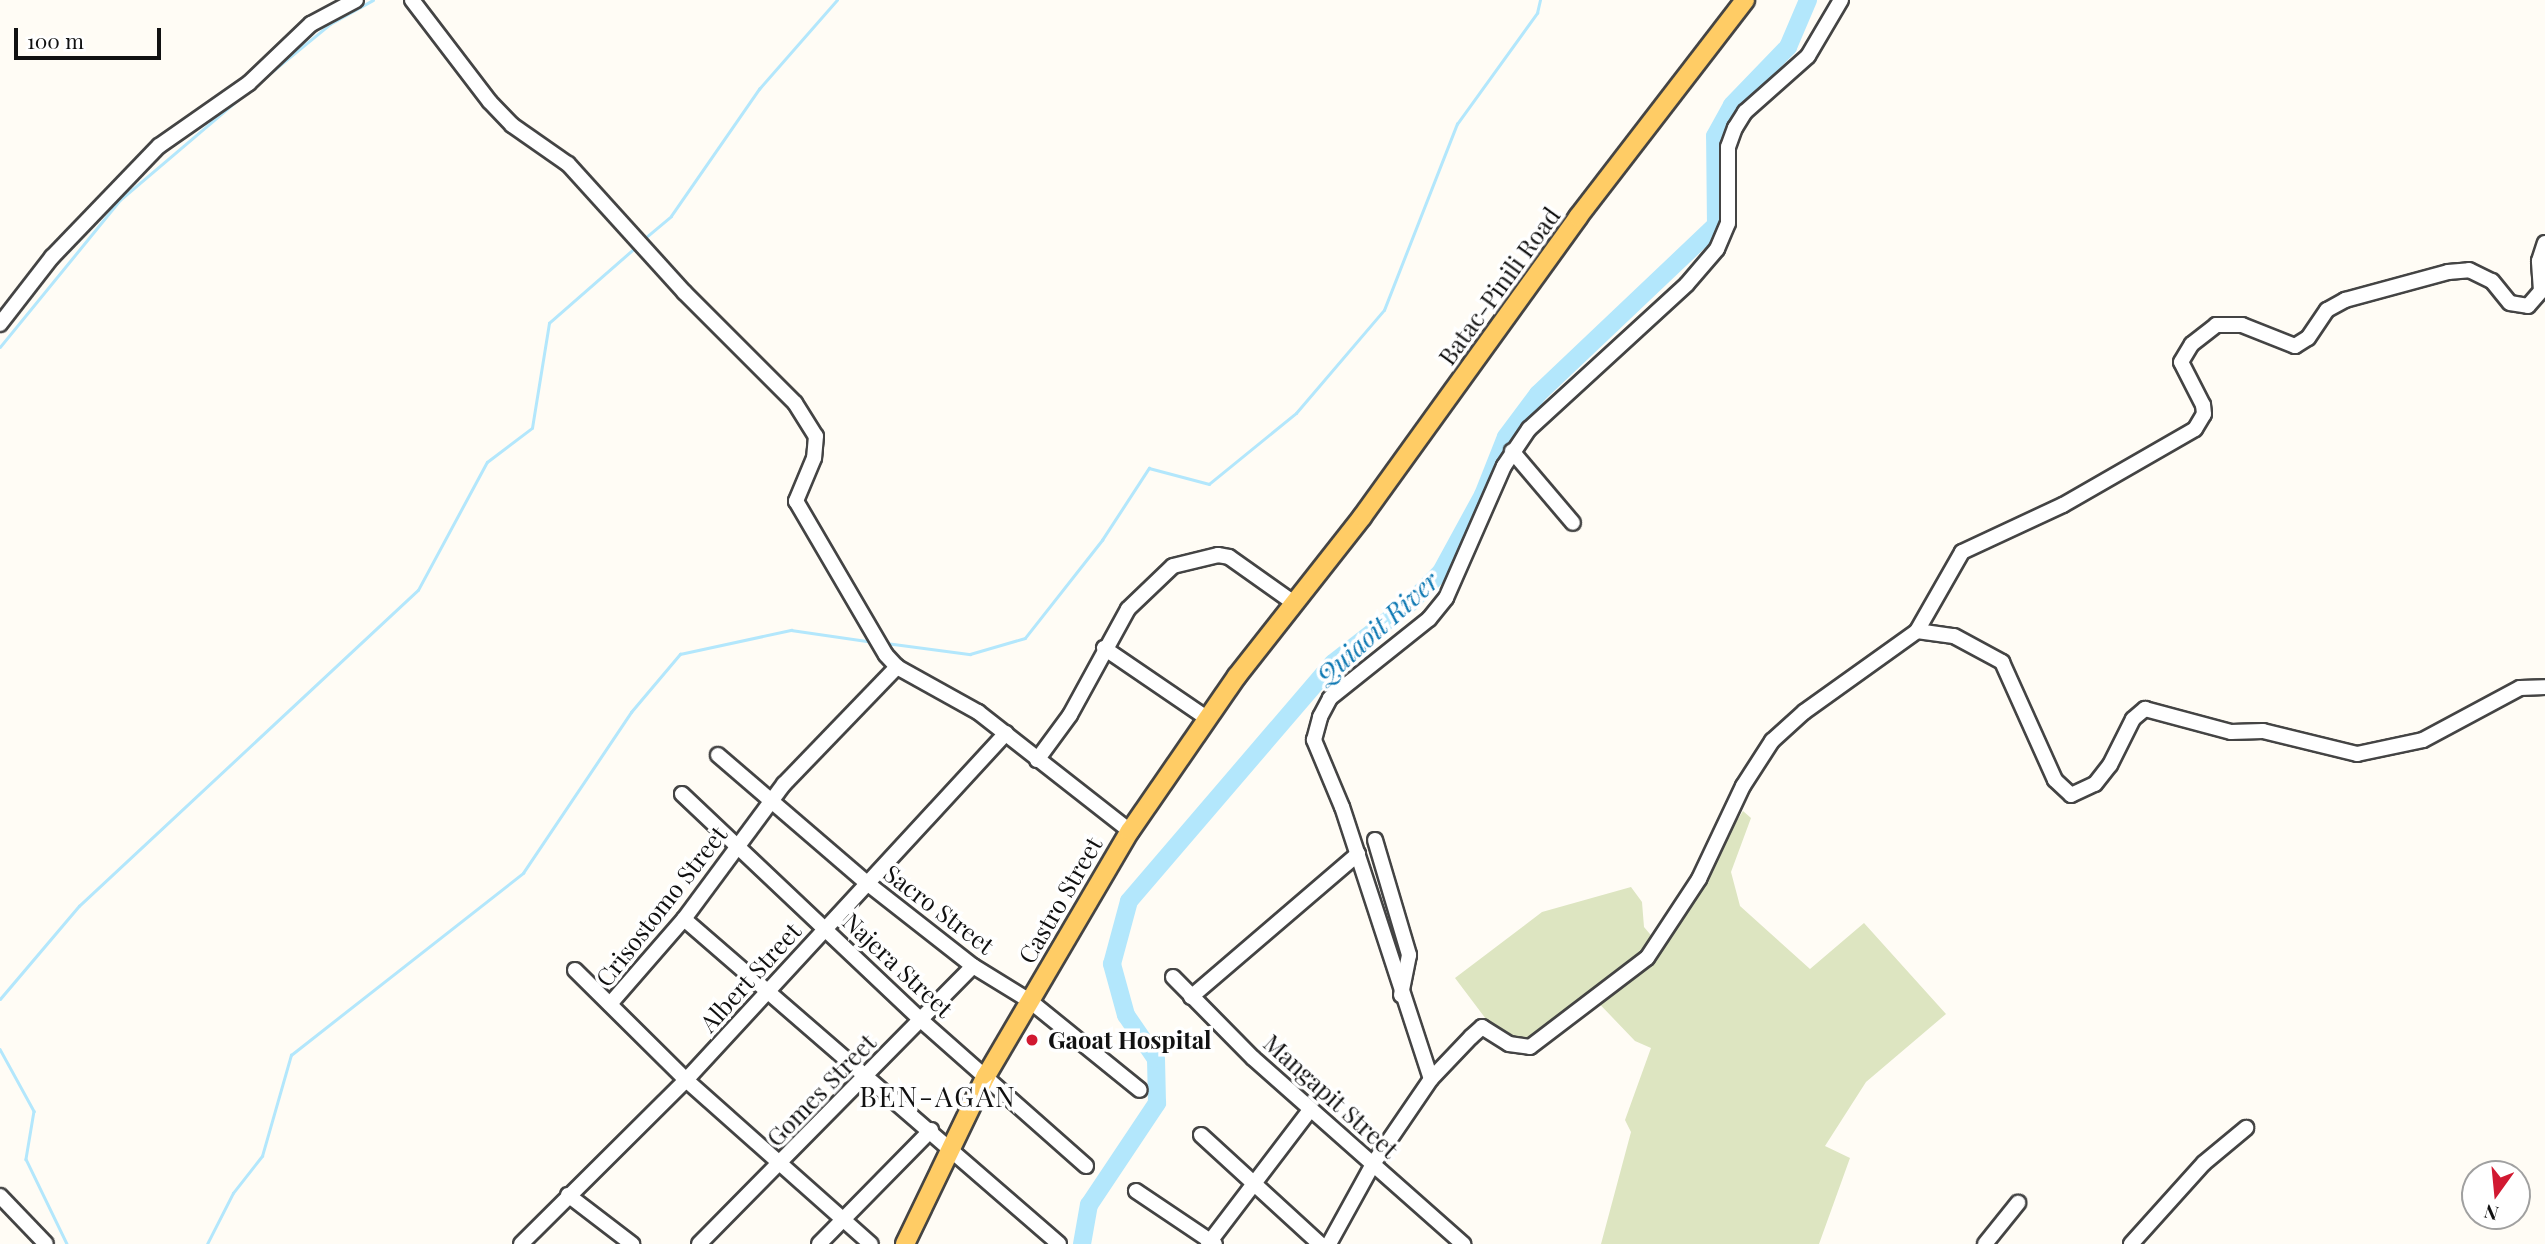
<!DOCTYPE html>
<style>
body{margin:0}
#map{position:relative;width:2545px;height:1244px;overflow:hidden;background:#fffcf5;font-family:"Playfair Display",serif}
div>[style]{position:absolute}
[style*='--x']{left:calc(var(--x)*1px);top:calc(var(--y)*1px);width:calc(var(--w)*1px);rotate:calc(var(--a)*1deg)}
.cemetery>*{inset:0;background:#dde5c1}
.stream>*{height:2.5px;margin:-1.25px;padding:0 1.25px;transform-origin:1.25px;border-radius:1.25px;background:#b3e7fc}
.river>*{height:18px;margin:-9px;padding:0 9px;transform-origin:9px;border-radius:9px;background:#b3e7fc}
.roads{filter:drop-shadow(2px 0 #444) drop-shadow(-2px 0 #444) drop-shadow(0 2px #444) drop-shadow(0 -2px #444)}
.minor>*{height:14px;margin:-7px;padding:0 7px;transform-origin:7px;border-radius:7px;background:#fff}
.major>*{height:18px;margin:-9px;padding:0 9px;transform-origin:9px;border-radius:9px;background:#ffcc65}
.dots>*{width:19px;height:19px;translate:-50% -50%;box-sizing:border-box;border:4px solid #fff;border-radius:50%}
span{translate:-50% -50%;white-space:nowrap;text-align:center;line-height:1.15;-webkit-text-stroke:7px #fff;paint-order:stroke}
.street-label{font-size:24px;color:#111}
.poi-label{font-size:24px;color:#111;font-weight:700}
.left{translate:0 -50%;text-align:left}
.water-label{font-size:26px;color:#0b77b2;font-style:italic}
.quarter-label{font-size:28px;color:#111;letter-spacing:2px}
.north{position:absolute;left:2461px;top:1160px;width:70px;height:70px;box-sizing:border-box;background:#fff;border:2px solid #a0a0a0;border-radius:50%;rotate:195deg;font-size:19px;font-weight:700;line-height:28px;text-align:center;color:#111}
.north::after{content:'';display:block;margin:auto;width:24px;height:32px;background:#d11931;clip-path:polygon(50% 0,100% 100%,50% 72%,0 100%)}
.scale{position:absolute;left:14px;top:28px;width:147px;height:32px;box-sizing:border-box;border:4px solid #111;border-top:0;padding-left:9px;font-size:21px;line-height:24px;white-space:nowrap;color:#111;-webkit-text-stroke:5px #fff;paint-order:stroke}
</style>
<div id="map">
<div class="cemetery">
<i style="clip-path:polygon(1743px 811px,1751px 818px,1731px 872px,1740px 906px,1810px 969px,1864px 923px,1946px 1014px,1866px 1082px,1825px 1146px,1850px 1158px,1819px 1244px,1601px 1244px,1631px 1132px,1625px 1120px,1651px 1048px,1635px 1041px,1589px 993px,1523px 1042px,1492px 1027px,1455px 978px,1542px 912px,1631px 887px,1642px 902px,1644px 927px,1660px 946px)"></i>
</div>
<div class="stream">
<i style="--x:268;--y:75;--w:80;--a:-39.4"></i>
<i style="--x:330;--y:24;--w:49;--a:-29.2"></i>
<i style="--x:644;--y:239;--w:35;--a:-40"></i>
<i style="--x:671;--y:216;--w:155;--a:-55.3"></i>
<i style="--x:759;--y:89;--w:118;--a:-48.8"></i>
<i style="--x:0;--y:347;--w:190;--a:-50.8"></i>
<i style="--x:120;--y:200;--w:159;--a:-40.4"></i>
<i style="--x:886;--y:643;--w:85;--a:7.5"></i>
<i style="--x:970;--y:654;--w:57;--a:-16.2"></i>
<i style="--x:1025;--y:638;--w:125;--a:-51.8"></i>
<i style="--x:1102;--y:540;--w:86;--a:-56.9"></i>
<i style="--x:1149;--y:468;--w:62;--a:14.9"></i>
<i style="--x:1209;--y:484;--w:112;--a:-39.2"></i>
<i style="--x:1296;--y:413;--w:135;--a:-49.5"></i>
<i style="--x:1384;--y:310;--w:200;--a:-68.6"></i>
<i style="--x:1457;--y:124;--w:137;--a:-54.2"></i>
<i style="--x:1537;--y:13;--w:13;--a:-77"></i>
<i style="--x:0;--y:999;--w:122;--a:-49.7"></i>
<i style="--x:79;--y:906;--w:463;--a:-43"></i>
<i style="--x:418;--y:590;--w:145;--a:-61.7"></i>
<i style="--x:487;--y:462;--w:56;--a:-37.1"></i>
<i style="--x:532;--y:428;--w:106;--a:-80.8"></i>
<i style="--x:549;--y:323;--w:117;--a:-41.2"></i>
<i style="--x:0;--y:1049;--w:71;--a:61.3"></i>
<i style="--x:34;--y:1111;--w:49;--a:99.5"></i>
<i style="--x:26;--y:1159;--w:94;--a:64.2"></i>
<i style="--x:207;--y:1244;--w:57;--a:-63"></i>
<i style="--x:233;--y:1193;--w:47;--a:-51.9"></i>
<i style="--x:262;--y:1156;--w:105;--a:-74"></i>
<i style="--x:291;--y:1055;--w:295;--a:-38.1"></i>
<i style="--x:523;--y:873;--w:194;--a:-56.1"></i>
<i style="--x:631;--y:712;--w:76;--a:-49.8"></i>
<i style="--x:680;--y:654;--w:114;--a:-12.2"></i>
<i style="--x:791;--y:630;--w:83;--a:8.3"></i>
</div>
<div class="river">
<i style="--x:1082;--y:1244;--w:40;--a:-80"></i>
<i style="--x:1089;--y:1205;--w:123;--a:-56.3"></i>
<i style="--x:1157;--y:1103;--w:44;--a:-91.3"></i>
<i style="--x:1156;--y:1059;--w:53;--a:-124.3"></i>
<i style="--x:1126;--y:1015;--w:53;--a:-105.4"></i>
<i style="--x:1112;--y:964;--w:65;--a:-74.9"></i>
<i style="--x:1129;--y:901;--w:313;--a:-49.4"></i>
<i style="--x:1333;--y:663;--w:99;--a:-38"></i>
<i style="--x:1411;--y:602;--w:42;--a:-45"></i>
<i style="--x:1441;--y:572;--w:88;--a:-61.4"></i>
<i style="--x:1483;--y:495;--w:62;--a:-68.4"></i>
<i style="--x:1506;--y:437;--w:54;--a:-53.3"></i>
<i style="--x:1538;--y:394;--w:245;--a:-43.5"></i>
<i style="--x:1716;--y:225;--w:89;--a:-90.6"></i>
<i style="--x:1715;--y:136;--w:35;--a:-61"></i>
<i style="--x:1732;--y:105;--w:81;--a:-46"></i>
<i style="--x:1788;--y:47;--w:51;--a:-66.9"></i>
</div>
<div class="roads">
<div class="minor">
<i style="--x:412;--y:0;--w:128;--a:52.6"></i>
<i style="--x:490;--y:102;--w:32;--a:46"></i>
<i style="--x:512;--y:125;--w:68;--a:34.9"></i>
<i style="--x:568;--y:164;--w:173;--a:47.8"></i>
<i style="--x:684;--y:292;--w:157;--a:45"></i>
<i style="--x:795;--y:403;--w:39;--a:58"></i>
<i style="--x:816;--y:436;--w:22;--a:95"></i>
<i style="--x:814;--y:458;--w:47;--a:112.7"></i>
<i style="--x:796;--y:501;--w:178;--a:59.7"></i>
<i style="--x:886;--y:655;--w:16;--a:47"></i>
<i style="--x:897;--y:667;--w:93;--a:29.1"></i>
<i style="--x:978;--y:712;--w:193;--a:38.1"></i>
<i style="--x:0;--y:324;--w:85;--a:-52.2"></i>
<i style="--x:52;--y:257;--w:154;--a:-46.1"></i>
<i style="--x:159;--y:146;--w:110;--a:-35"></i>
<i style="--x:249;--y:83;--w:86;--a:-43.6"></i>
<i style="--x:311;--y:24;--w:51;--a:-28.1"></i>
<i style="--x:1512;--y:451;--w:94;--a:49.7"></i>
<i style="--x:1917;--y:631;--w:91;--a:-60.3"></i>
<i style="--x:1962;--y:552;--w:111;--a:-25"></i>
<i style="--x:2063;--y:505;--w:152;--a:-29.9"></i>
<i style="--x:2195;--y:429;--w:17;--a:-59"></i>
<i style="--x:2204;--y:414;--w:9;--a:-96"></i>
<i style="--x:2203;--y:405;--w:48;--a:-117.1"></i>
<i style="--x:2181;--y:362;--w:21;--a:-59"></i>
<i style="--x:2192;--y:344;--w:31;--a:-38"></i>
<i style="--x:2216;--y:325;--w:26;--a:0"></i>
<i style="--x:2242;--y:325;--w:57;--a:21.6"></i>
<i style="--x:2295;--y:346;--w:15;--a:-32"></i>
<i style="--x:2308;--y:338;--w:34;--a:-56"></i>
<i style="--x:2327;--y:310;--w:21;--a:-29"></i>
<i style="--x:2345;--y:300;--w:107;--a:-15.2"></i>
<i style="--x:2448;--y:272;--w:21;--a:-5"></i>
<i style="--x:2469;--y:270;--w:25;--a:26"></i>
<i style="--x:2492;--y:281;--w:28;--a:51"></i>
<i style="--x:2510;--y:303;--w:18;--a:9"></i>
<i style="--x:2528;--y:306;--w:20;--a:-49"></i>
<i style="--x:2541;--y:291;--w:30;--a:-94"></i>
<i style="--x:2539;--y:261;--w:19;--a:-72"></i>
<i style="--x:1104;--y:648;--w:126;--a:34.3"></i>
<i style="--x:718;--y:755;--w:196;--a:40.7"></i>
<i style="--x:867;--y:883;--w:135;--a:38.1"></i>
<i style="--x:973;--y:966;--w:67;--a:31.6"></i>
<i style="--x:1030;--y:1001;--w:141;--a:39"></i>
<i style="--x:1037;--y:760;--w:56;--a:-53.7"></i>
<i style="--x:1070;--y:715;--w:121;--a:-61.3"></i>
<i style="--x:1128;--y:609;--w:62;--a:-43.7"></i>
<i style="--x:1173;--y:566;--w:46;--a:-13.7"></i>
<i style="--x:1218;--y:555;--w:11;--a:10"></i>
<i style="--x:1229;--y:557;--w:80;--a:35.3"></i>
<i style="--x:682;--y:794;--w:330;--a:43.4"></i>
<i style="--x:922;--y:1021;--w:219;--a:41.5"></i>
<i style="--x:1375;--y:840;--w:120;--a:73.5"></i>
<i style="--x:1409;--y:955;--w:41;--a:101.3"></i>
<i style="--x:684;--y:919;--w:496;--a:40.9"></i>
<i style="--x:575;--y:970;--w:156;--a:44.7"></i>
<i style="--x:686;--y:1080;--w:247;--a:41.6"></i>
<i style="--x:1173;--y:977;--w:114;--a:45.4"></i>
<i style="--x:1253;--y:1058;--w:281;--a:41.5"></i>
<i style="--x:1191;--y:997;--w:220;--a:-40.6"></i>
<i style="--x:610;--y:1004;--w:113;--a:-49"></i>
<i style="--x:684;--y:919;--w:168;--a:-53.5"></i>
<i style="--x:784;--y:784;--w:163;--a:-46"></i>
<i style="--x:1431;--y:1079;--w:286;--a:-108.1"></i>
<i style="--x:1342;--y:807;--w:73;--a:-112.7"></i>
<i style="--x:1314;--y:740;--w:24;--a:-75"></i>
<i style="--x:1320;--y:717;--w:21;--a:-62"></i>
<i style="--x:1330;--y:698;--w:127;--a:-38.6"></i>
<i style="--x:1429;--y:619;--w:27;--a:-51"></i>
<i style="--x:1446;--y:598;--w:144;--a:-66.3"></i>
<i style="--x:1504;--y:466;--w:45;--a:-56"></i>
<i style="--x:1529;--y:429;--w:214;--a:-42.5"></i>
<i style="--x:1687;--y:284;--w:46;--a:-49.4"></i>
<i style="--x:1717;--y:249;--w:28;--a:-67"></i>
<i style="--x:1728;--y:223;--w:76;--a:-90"></i>
<i style="--x:1728;--y:147;--w:20;--a:-70"></i>
<i style="--x:1735;--y:128;--w:19;--a:-58"></i>
<i style="--x:1745;--y:112;--w:84;--a:-41.6"></i>
<i style="--x:1808;--y:56;--w:65;--a:-59.5"></i>
<i style="--x:1201;--y:1135;--w:161;--a:42.5"></i>
<i style="--x:1136;--y:1191;--w:95;--a:33.9"></i>
<i style="--x:568;--y:1195;--w:81;--a:37.4"></i>
<i style="--x:0;--y:1196;--w:66;--a:46.2"></i>
<i style="--x:521;--y:1244;--w:233;--a:-44.8"></i>
<i style="--x:686;--y:1080;--w:472;--a:-47.3"></i>
<i style="--x:699;--y:1244;--w:390;--a:-45.4"></i>
<i style="--x:819;--y:1244;--w:160;--a:-45.5"></i>
<i style="--x:1208;--y:1244;--w:168;--a:-52.7"></i>
<i style="--x:1329;--y:1244;--w:91;--a:-61.2"></i>
<i style="--x:1373;--y:1164;--w:103;--a:-55.7"></i>
<i style="--x:1431;--y:1079;--w:58;--a:-46.4"></i>
<i style="--x:1471;--y:1037;--w:15;--a:-42"></i>
<i style="--x:1482;--y:1027;--w:32;--a:32"></i>
<i style="--x:1509;--y:1044;--w:21;--a:8"></i>
<i style="--x:1530;--y:1047;--w:147;--a:-37.3"></i>
<i style="--x:1647;--y:958;--w:95;--a:-56.6"></i>
<i style="--x:1699;--y:879;--w:103;--a:-64.7"></i>
<i style="--x:1743;--y:786;--w:54;--a:-57.2"></i>
<i style="--x:1772;--y:741;--w:43;--a:-42.2"></i>
<i style="--x:1804;--y:712;--w:139;--a:-35.6"></i>
<i style="--x:1917;--y:631;--w:37;--a:8"></i>
<i style="--x:1954;--y:636;--w:55;--a:28.4"></i>
<i style="--x:2002;--y:662;--w:129;--a:65.8"></i>
<i style="--x:2055;--y:780;--w:22;--a:43"></i>
<i style="--x:2071;--y:795;--w:26;--a:-25"></i>
<i style="--x:2095;--y:784;--w:24;--a:-52"></i>
<i style="--x:2110;--y:765;--w:51;--a:-63.4"></i>
<i style="--x:2133;--y:719;--w:16;--a:-40"></i>
<i style="--x:2145;--y:709;--w:89;--a:15"></i>
<i style="--x:2231;--y:732;--w:32;--a:-2"></i>
<i style="--x:2263;--y:731;--w:97;--a:13.7"></i>
<i style="--x:2357;--y:754;--w:67;--a:-12"></i>
<i style="--x:2423;--y:740;--w:110;--a:-28.2"></i>
<i style="--x:2520;--y:688;--w:25;--a:-2"></i>
<i style="--x:1985;--y:1244;--w:53;--a:-51.2"></i>
<i style="--x:2131;--y:1244;--w:109;--a:-48"></i>
<i style="--x:2204;--y:1163;--w:55;--a:-39.8"></i>
</div>
<div class="major">
<i style="--x:905;--y:1244;--w:187;--a:-64.3"></i>
<i style="--x:986;--y:1076;--w:284;--a:-59.6"></i>
<i style="--x:1130;--y:831;--w:188;--a:-55.4"></i>
<i style="--x:1237;--y:676;--w:202;--a:-51.8"></i>
<i style="--x:1362;--y:517;--w:370;--a:-54.2"></i>
<i style="--x:1578;--y:217;--w:274;--a:-52.4"></i>
</div>
</div>
<div class="dots">
<i style="left:1032px;top:1040px;background:#d11931"></i>
</div>
<div class="street-label">
<span style="left:1499px;top:286px;rotate:-54deg">Batac-Pinili Road</span>
<span style="left:1060px;top:900px;rotate:-60deg">Castro Street</span>
<span style="left:661px;top:906px;rotate:-52deg">Crisostomo Street</span>
<span style="left:939px;top:909px;rotate:37deg">Sacro Street</span>
<span style="left:898px;top:965px;rotate:43deg">Najera Street</span>
<span style="left:750px;top:977px;rotate:-48deg">Albert Street</span>
<span style="left:821px;top:1090px;rotate:-46deg">Gomes Street</span>
<span style="left:1331px;top:1096px;rotate:42deg">Mangapit Street</span>
</div>
<div class="poi-label">
<span class="left" style="left:1048px;top:1040px">Gaoat Hospital</span>
</div>
<div class="water-label">
<span style="left:1377px;top:628px;rotate:-42deg">Quiaoit River</span>
</div>
<div class="quarter-label">
<span style="left:938px;top:1096px">BEN-AGAN</span>
</div>
<div class="north">N</div>
<div class="scale">100 m</div>
</div>
